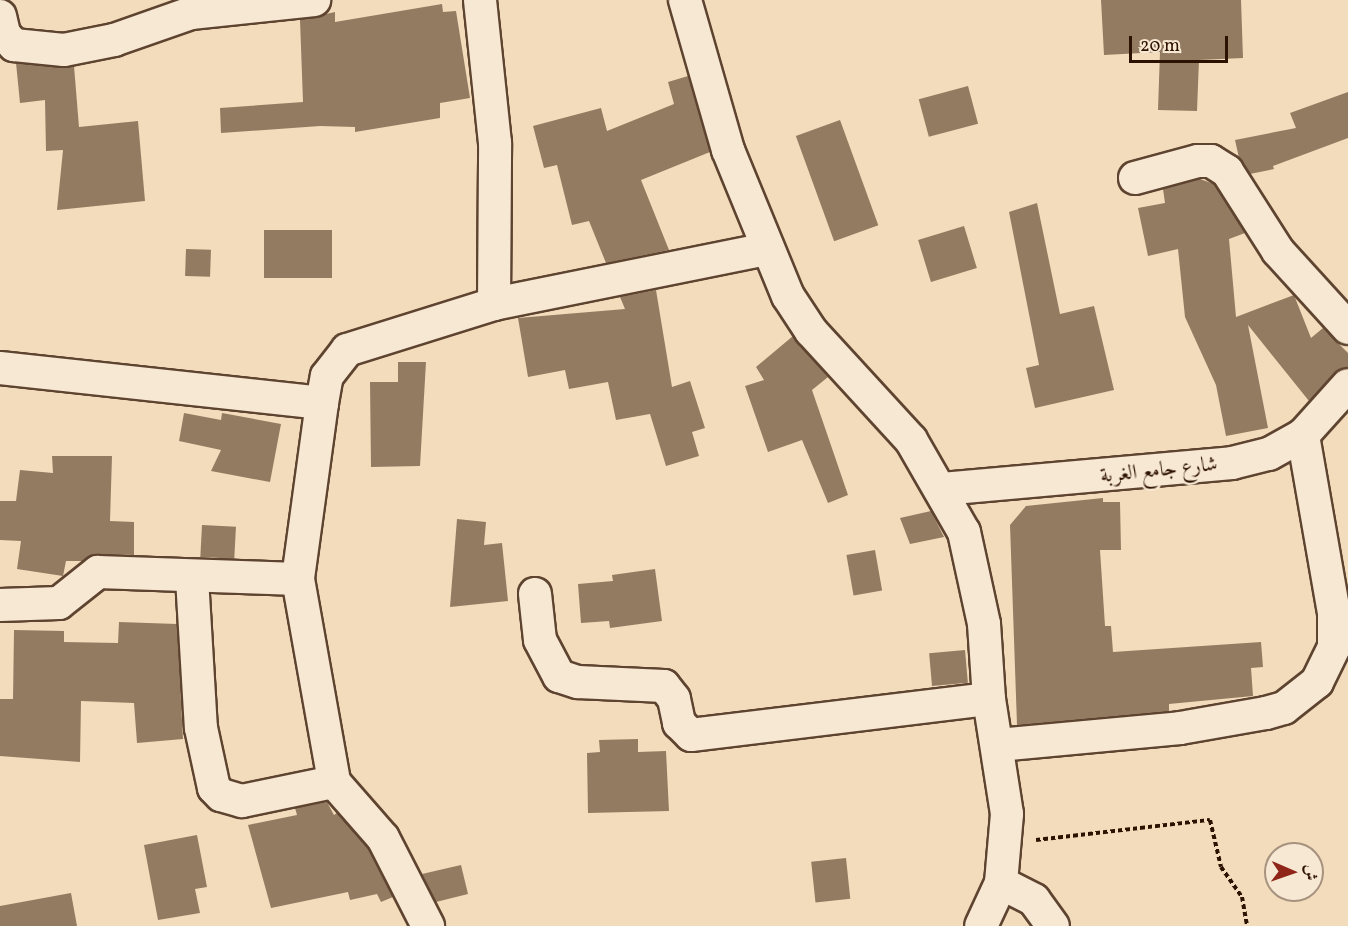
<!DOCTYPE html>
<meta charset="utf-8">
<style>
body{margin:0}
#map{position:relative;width:1348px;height:926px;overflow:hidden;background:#f2dcbb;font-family:Vollkorn,Amiri,serif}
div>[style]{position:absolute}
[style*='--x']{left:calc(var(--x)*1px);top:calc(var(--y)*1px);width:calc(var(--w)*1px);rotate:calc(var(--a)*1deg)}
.building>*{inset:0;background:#937b62;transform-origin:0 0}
.path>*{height:4px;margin-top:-2px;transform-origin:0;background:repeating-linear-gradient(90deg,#2d1101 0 4.5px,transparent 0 7.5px)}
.roads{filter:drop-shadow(2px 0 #5e4430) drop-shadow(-2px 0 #5e4430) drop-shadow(0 2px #5e4430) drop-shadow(0 -2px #5e4430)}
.minor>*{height:32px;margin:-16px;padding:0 16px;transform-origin:16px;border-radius:16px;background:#f7e8d3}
span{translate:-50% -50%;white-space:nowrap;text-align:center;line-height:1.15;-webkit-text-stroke:4.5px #f7e8d3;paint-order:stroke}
.street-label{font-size:21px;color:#2d1101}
.north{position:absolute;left:1264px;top:842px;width:60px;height:60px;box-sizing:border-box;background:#f7e8d3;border:2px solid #a6927f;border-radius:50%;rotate:92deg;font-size:16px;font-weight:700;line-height:24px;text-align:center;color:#2d1101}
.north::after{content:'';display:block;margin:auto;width:21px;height:27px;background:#8f2418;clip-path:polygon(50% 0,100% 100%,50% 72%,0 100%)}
.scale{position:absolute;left:1129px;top:36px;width:99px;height:27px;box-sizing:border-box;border:3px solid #2d1101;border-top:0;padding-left:8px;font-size:18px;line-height:21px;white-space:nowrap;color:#2d1101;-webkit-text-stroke:4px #f7e8d3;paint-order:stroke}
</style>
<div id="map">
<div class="building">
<i style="clip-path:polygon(1101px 0,1241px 0,1243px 58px,1199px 60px,1197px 111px,1158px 110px,1160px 52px,1104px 55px)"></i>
<i style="clip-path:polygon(442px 4px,443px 12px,456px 11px,470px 98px,440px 103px,440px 118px,355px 132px,355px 127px,320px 126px,221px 133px,220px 108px,303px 102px,300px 20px,335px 12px,335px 22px)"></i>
<i style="clip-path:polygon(16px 63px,74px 66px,79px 127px,138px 121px,145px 201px,57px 210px,63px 150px,46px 151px,45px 100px,20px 103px)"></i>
<i style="clip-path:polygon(688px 76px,710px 152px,641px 180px,669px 250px,606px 263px,589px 221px,572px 225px,557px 165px,544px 168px,533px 126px,601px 108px,607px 131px,674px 104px,668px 82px)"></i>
<i style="left:968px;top:86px;width:39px;height:51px;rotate:75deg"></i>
<i style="clip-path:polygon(1348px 92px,1348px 138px,1273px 166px,1274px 169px,1250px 174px,1239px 158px,1235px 140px,1296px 128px,1290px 113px)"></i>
<i style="left:840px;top:120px;width:112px;height:47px;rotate:70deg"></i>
<i style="clip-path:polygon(1200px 179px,1214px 184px,1245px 233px,1229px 239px,1236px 317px,1294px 295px,1311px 338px,1323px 328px,1348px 353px,1348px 368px,1335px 373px,1309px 401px,1248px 325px,1268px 428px,1226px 436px,1216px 385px,1185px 317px,1178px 249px,1148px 256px,1138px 208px,1165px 203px,1163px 189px)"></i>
<i style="clip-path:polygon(1037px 203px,1060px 314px,1094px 306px,1114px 390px,1035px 408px,1026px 368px,1039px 365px,1009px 212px)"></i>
<i style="left:964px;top:226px;width:44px;height:48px;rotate:73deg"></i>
<i style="left:332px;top:230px;width:48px;height:68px;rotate:90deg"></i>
<i style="left:186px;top:249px;width:25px;height:27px;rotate:2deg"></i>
<i style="clip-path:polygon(656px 290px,672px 387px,690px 381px,705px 428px,692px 432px,699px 456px,666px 466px,650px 414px,616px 420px,608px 382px,569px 389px,565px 370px,528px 377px,518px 318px,625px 309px,620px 297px)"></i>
<i style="clip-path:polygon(793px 336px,828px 377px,812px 390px,848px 495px,828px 503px,802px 440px,768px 452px,745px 386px,764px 380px,756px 367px)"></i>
<i style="clip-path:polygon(398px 362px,426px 362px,420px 466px,371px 467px,370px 382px,398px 382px)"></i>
<i style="clip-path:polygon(184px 413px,221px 420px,222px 413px,281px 424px,270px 482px,211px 471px,221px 450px,179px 441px)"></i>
<i style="clip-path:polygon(52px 456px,112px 456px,110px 521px,134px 522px,134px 555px,99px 554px,83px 561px,66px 561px,63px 576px,17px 569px,21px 541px,0 540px,0 501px,16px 501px,20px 470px,53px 473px)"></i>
<i style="clip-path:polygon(1103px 498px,1103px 502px,1120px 502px,1121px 550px,1100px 550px,1105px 626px,1111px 626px,1113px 652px,1261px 642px,1263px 667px,1251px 668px,1253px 696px,1169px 704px,1169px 711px,1017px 725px,1010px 525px,1026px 506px)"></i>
<i style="clip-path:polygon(931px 511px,944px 537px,910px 544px,900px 518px)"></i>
<i style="clip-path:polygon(457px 519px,486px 522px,484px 545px,502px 543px,508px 601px,450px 607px)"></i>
<i style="left:202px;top:525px;width:34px;height:32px;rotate:3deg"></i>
<i style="left:875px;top:550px;width:41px;height:29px;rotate:80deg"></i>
<i style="clip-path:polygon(655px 569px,662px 621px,610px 628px,609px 621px,581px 623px,578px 584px,613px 581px,612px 575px)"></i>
<i style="clip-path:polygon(119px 622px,177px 624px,183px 739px,137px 743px,134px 703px,81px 701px,80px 762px,0 756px,0 699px,13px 699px,14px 630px,64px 631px,64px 642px,118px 643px)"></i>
<i style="left:965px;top:650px;width:33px;height:36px;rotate:85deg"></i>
<i style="clip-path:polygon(638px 739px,638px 752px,666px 751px,669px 811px,588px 813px,587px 753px,600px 752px,599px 740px)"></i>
<i style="clip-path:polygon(327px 802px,334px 815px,337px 813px,368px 848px,393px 897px,381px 902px,377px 894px,350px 900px,348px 892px,271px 908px,248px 825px,297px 815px,295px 808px)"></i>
<i style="clip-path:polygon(197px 835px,207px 887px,195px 889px,200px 913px,158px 920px,144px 845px)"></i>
<i style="left:846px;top:858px;width:41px;height:35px;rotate:84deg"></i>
<i style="clip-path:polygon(461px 865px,468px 894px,436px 902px,422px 874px)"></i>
<i style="clip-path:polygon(71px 893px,77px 926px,0 926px,0 906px)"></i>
</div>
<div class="path">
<i style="--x:1036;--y:840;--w:175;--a:-6.6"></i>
<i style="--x:1210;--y:820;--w:48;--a:76.8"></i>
<i style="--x:1221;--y:867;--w:37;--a:55"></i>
<i style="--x:1242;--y:897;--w:29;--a:80"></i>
</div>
<div class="roads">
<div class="minor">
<i style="--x:685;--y:0;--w:156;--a:74"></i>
<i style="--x:728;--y:150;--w:158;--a:67.7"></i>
<i style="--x:788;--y:296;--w:42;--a:56.7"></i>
<i style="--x:811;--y:331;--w:148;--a:47.5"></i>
<i style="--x:911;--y:440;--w:106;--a:60.1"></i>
<i style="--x:964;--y:532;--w:94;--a:77.7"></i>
<i style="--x:984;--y:624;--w:75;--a:86.2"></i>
<i style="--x:989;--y:699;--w:116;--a:81.1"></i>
<i style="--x:1007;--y:814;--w:69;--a:95"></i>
<i style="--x:1001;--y:883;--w:47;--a:114.9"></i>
<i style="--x:0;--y:16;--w:18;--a:77"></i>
<i style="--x:4;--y:34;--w:15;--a:48"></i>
<i style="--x:14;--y:45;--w:50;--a:5.7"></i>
<i style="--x:64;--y:50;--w:51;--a:-11.3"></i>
<i style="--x:114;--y:40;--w:82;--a:-19.3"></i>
<i style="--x:191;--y:13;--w:124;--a:-6"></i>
<i style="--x:1135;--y:178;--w:65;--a:-15.1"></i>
<i style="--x:1198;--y:161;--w:13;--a:0"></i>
<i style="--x:1211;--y:161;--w:19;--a:32"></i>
<i style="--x:1227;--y:171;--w:95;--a:57.5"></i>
<i style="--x:1278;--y:251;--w:104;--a:47.7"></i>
<i style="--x:494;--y:304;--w:278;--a:-11.4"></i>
<i style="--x:0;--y:368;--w:324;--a:6.2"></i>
<i style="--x:322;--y:403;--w:27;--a:-80"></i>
<i style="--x:327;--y:376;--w:33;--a:-52"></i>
<i style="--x:347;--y:350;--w:154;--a:-17.4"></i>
<i style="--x:494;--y:304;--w:161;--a:-89.6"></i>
<i style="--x:495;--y:143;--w:144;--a:-96"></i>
<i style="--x:322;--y:403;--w:178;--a:97.8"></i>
<i style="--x:298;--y:579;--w:206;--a:79.9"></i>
<i style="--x:334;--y:782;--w:74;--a:48.8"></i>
<i style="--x:383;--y:838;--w:99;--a:62.9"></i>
<i style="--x:942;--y:489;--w:291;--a:-5.1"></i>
<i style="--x:1232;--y:463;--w:38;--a:-14"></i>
<i style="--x:1269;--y:454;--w:39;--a:-29"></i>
<i style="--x:1303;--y:435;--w:67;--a:-48"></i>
<i style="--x:192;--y:578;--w:150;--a:86.6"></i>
<i style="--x:201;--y:728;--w:61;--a:77.8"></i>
<i style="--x:214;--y:788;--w:10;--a:45"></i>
<i style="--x:221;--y:795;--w:22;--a:16"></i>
<i style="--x:242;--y:801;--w:94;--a:-11.7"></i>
<i style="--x:535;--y:594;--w:46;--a:83.8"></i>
<i style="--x:540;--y:640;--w:41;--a:62.2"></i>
<i style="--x:559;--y:676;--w:20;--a:18"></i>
<i style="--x:578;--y:682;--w:86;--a:2.7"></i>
<i style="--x:664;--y:686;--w:16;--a:52"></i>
<i style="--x:674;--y:699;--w:25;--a:78"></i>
<i style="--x:679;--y:723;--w:17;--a:45"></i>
<i style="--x:691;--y:735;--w:300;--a:-6.9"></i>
<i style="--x:0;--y:605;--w:59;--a:-1.9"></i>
<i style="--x:59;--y:603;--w:50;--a:-38.5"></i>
<i style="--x:98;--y:572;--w:200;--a:2"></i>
<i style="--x:998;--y:745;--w:183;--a:-5.3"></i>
<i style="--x:1180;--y:728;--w:87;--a:-9.9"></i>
<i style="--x:1266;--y:713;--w:19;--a:-16"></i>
<i style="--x:1284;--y:708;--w:42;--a:-38.2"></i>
<i style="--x:1317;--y:682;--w:39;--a:-64"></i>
<i style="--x:1334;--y:647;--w:34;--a:-90"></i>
<i style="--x:1334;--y:613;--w:181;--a:-99.9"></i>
<i style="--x:1001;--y:883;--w:37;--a:27"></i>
<i style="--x:1034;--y:900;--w:32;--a:54"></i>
</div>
</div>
<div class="street-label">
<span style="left:1159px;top:471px;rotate:-6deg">شارع جامع الغربة</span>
</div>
<div class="north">ش</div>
<div class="scale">20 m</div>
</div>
